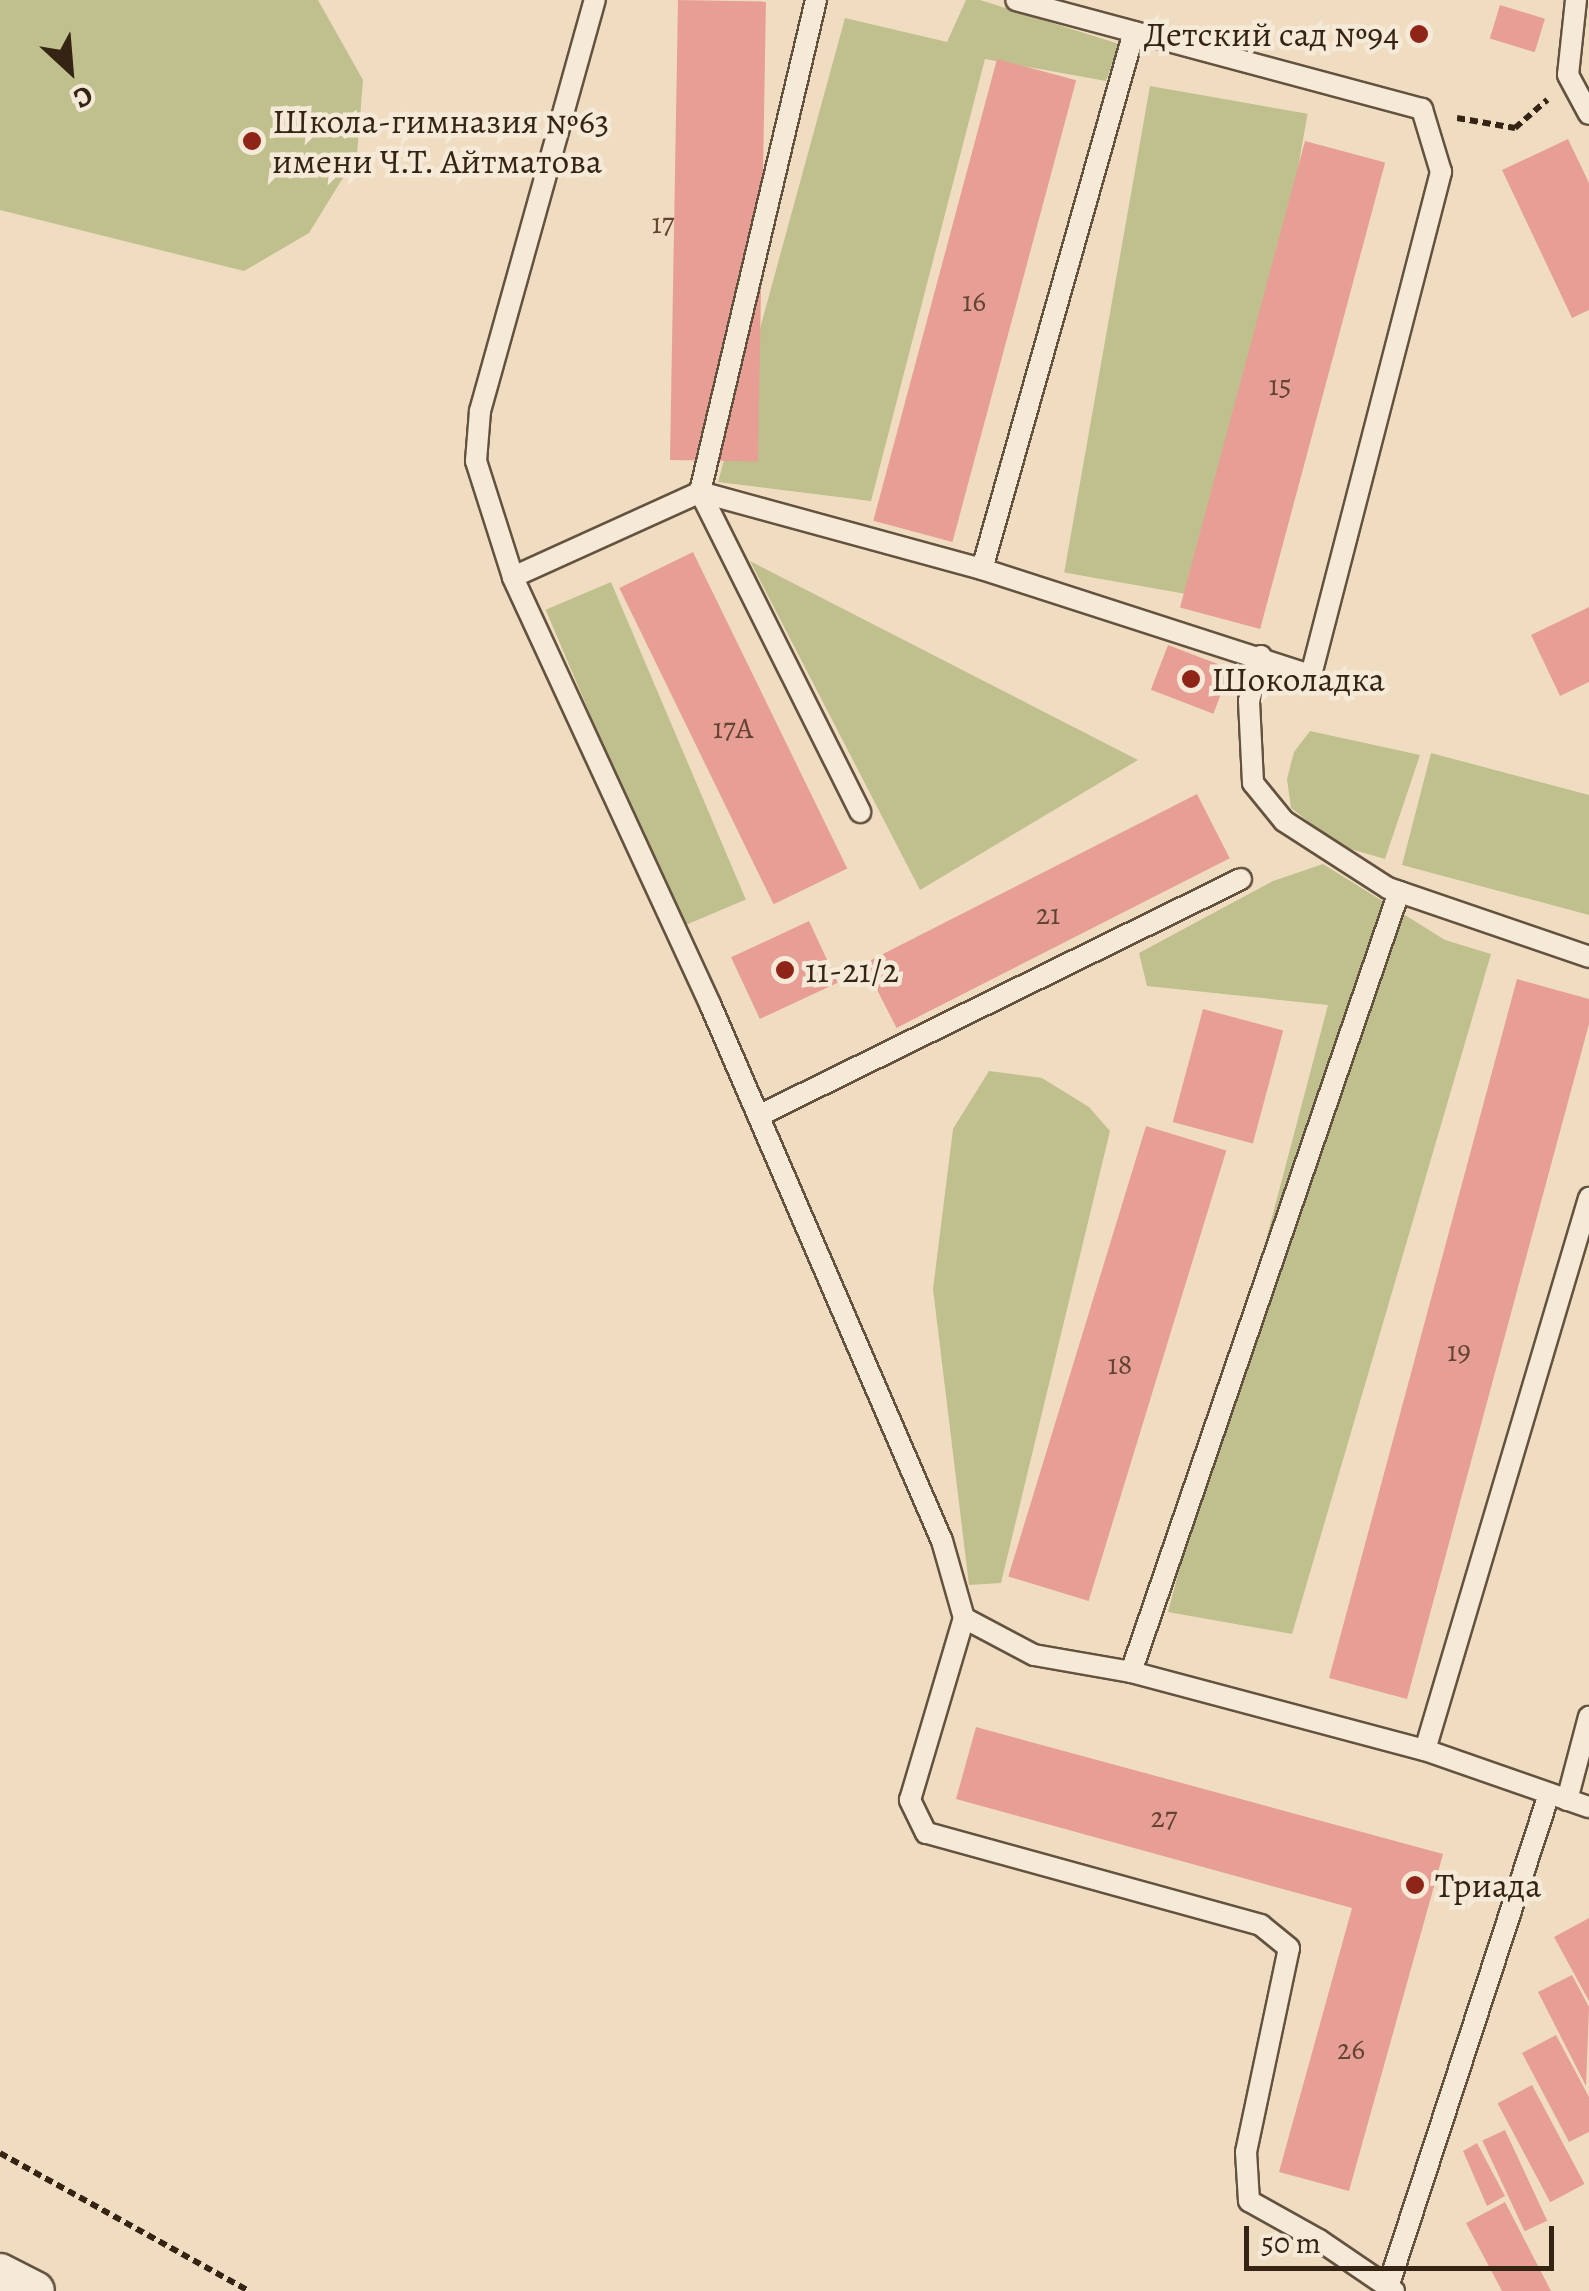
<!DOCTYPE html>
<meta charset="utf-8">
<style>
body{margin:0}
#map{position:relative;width:1589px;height:2291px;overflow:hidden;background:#f0ddc1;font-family:Alegreya,serif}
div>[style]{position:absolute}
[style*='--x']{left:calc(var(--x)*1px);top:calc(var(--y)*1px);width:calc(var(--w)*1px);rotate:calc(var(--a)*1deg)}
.green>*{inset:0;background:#c0bf8e;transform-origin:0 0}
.building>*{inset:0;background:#e79f95;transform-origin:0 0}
.path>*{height:6px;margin-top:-3px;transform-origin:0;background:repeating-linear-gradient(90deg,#352414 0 8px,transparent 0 13px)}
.roads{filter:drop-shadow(2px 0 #64523f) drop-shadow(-2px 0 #64523f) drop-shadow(0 2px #64523f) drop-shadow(0 -2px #64523f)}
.service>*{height:20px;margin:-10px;padding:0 10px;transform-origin:10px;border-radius:10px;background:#f5e9d7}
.minor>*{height:38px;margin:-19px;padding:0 19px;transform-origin:19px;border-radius:19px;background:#f5e9d7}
.dots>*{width:28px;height:28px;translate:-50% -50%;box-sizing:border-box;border:5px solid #f5e9d7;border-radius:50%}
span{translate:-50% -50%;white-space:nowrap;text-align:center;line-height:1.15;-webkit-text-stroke:9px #f5e9d7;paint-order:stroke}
.number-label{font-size:30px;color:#624334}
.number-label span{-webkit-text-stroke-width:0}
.poi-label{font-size:35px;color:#352414}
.right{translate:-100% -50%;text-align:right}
.left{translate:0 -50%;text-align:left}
.north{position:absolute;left:20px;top:20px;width:100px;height:100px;-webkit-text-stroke:8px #f5e9d7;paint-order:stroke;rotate:154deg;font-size:28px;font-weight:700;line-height:40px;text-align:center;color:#352414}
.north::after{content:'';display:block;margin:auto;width:35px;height:45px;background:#352414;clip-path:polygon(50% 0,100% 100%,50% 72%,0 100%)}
.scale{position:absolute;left:1244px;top:2226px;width:310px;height:45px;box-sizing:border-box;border:5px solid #352414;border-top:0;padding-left:12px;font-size:30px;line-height:35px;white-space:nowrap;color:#352414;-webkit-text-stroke:8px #f5e9d7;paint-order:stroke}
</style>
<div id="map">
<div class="green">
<i style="clip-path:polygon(0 0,318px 0,363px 80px,357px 155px,309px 233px,244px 271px,0 210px)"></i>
<i style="clip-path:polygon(966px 0,980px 0,1119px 44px,1106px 81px,985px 59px,871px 501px,718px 482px,845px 18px,947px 42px)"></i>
<i style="left:1150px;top:86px;width:160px;height:494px;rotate:10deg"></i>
<i style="clip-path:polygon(750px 561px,1138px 760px,920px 890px)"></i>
<i style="left:611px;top:582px;width:345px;height:71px;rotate:67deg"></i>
<i style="clip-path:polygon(1310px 731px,1420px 755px,1385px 859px,1340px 846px,1291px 808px,1287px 779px,1294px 752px)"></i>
<i style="clip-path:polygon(1431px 753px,1589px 795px,1589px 915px,1402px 865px)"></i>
<i style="clip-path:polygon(1323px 864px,1445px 940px,1491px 954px,1292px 1634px,1168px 1612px,1328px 1005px,1147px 986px,1139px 953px,1273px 881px)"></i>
<i style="clip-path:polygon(989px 1071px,1042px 1078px,1089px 1107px,1110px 1131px,1001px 1583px,969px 1585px,933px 1289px,953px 1129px)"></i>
</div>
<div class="building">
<i style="left:678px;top:0;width:88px;height:460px;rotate:1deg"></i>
<i style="left:1500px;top:5px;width:47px;height:35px;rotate:17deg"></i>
<i style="left:997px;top:59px;width:82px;height:478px;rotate:15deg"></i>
<i style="clip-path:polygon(1568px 139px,1589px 183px,1589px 310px,1572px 318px,1502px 170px)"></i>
<i style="left:1305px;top:141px;width:83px;height:483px;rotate:15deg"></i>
<i style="left:693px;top:552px;width:352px;height:82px;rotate:64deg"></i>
<i style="clip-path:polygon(1589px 607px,1589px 682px,1560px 696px,1531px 635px)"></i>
<i style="left:1168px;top:645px;width:67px;height:48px;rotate:21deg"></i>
<i style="left:1197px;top:794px;width:72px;height:374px;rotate:63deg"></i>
<i style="left:809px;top:921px;width:68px;height:86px;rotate:65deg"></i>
<i style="clip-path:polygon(1517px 979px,1589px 999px,1589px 1024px,1407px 1699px,1329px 1678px)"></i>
<i style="left:1203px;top:1009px;width:83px;height:117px;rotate:15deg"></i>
<i style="left:1146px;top:1126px;width:84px;height:471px;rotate:17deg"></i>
<i style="clip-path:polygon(976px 1727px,1443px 1854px,1349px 2191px,1279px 2172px,1352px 1908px,956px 1799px)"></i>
<i style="clip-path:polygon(1589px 1918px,1589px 2001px,1554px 1937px)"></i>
<i style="clip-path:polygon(1572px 1975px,1589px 2007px,1586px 2086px,1538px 1992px)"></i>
<i style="clip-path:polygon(1556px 2035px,1589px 2097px,1589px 2132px,1569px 2142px,1522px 2053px)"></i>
<i style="left:1532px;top:2085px;width:112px;height:39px;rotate:62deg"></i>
<i style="left:1505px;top:2130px;width:100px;height:25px;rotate:65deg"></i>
<i style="clip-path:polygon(1477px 2143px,1505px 2196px,1487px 2206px,1463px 2151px)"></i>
<i style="clip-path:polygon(1505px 2202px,1551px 2291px,1502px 2291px,1466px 2223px)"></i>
</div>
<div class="path">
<i style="--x:1457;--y:118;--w:59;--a:9.8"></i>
<i style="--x:1515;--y:128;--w:43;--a:-41.2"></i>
<i style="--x:0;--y:2153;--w:285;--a:29"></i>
</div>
<div class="roads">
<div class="service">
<i style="--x:816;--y:0;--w:505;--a:103.27"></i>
<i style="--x:700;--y:492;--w:358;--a:63.4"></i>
<i style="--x:1576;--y:0;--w:75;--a:96.1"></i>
<i style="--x:1568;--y:75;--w:44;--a:61.7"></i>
<i style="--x:982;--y:569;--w:558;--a:-74.2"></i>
<i style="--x:513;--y:577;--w:122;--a:-107.7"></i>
<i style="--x:476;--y:461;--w:50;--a:-85.4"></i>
<i style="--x:480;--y:411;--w:427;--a:-74.4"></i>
<i style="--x:1261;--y:656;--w:47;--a:104.9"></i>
<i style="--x:1249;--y:701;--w:82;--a:87.2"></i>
<i style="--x:1253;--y:783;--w:49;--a:50.8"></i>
<i style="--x:1284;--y:821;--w:124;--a:32.8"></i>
<i style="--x:1388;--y:888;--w:213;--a:18.9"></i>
<i style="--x:758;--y:1116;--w:538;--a:-26.14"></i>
<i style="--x:964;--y:1618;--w:80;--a:-105.9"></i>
<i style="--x:942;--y:1541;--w:585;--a:-113.37"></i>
<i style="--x:710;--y:1004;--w:470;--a:-114.8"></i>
<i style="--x:513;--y:577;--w:205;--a:-24.4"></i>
<i style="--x:700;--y:492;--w:292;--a:15.3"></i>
<i style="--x:982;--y:569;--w:346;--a:17.9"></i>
<i style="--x:1311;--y:675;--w:520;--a:-75.51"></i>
<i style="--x:1441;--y:172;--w:66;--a:-106.8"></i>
<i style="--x:1422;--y:109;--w:420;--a:-165"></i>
<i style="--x:1131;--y:1672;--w:825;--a:-71.04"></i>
<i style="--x:1425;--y:1750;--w:576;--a:-73.45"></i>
<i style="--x:1567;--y:1800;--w:86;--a:-75.2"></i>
<i style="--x:1388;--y:2287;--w:519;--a:-71.91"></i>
<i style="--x:1394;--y:2291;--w:91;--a:-145.8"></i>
<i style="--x:1319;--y:2240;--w:80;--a:-150.9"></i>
<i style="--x:1249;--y:2201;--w:49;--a:-93.5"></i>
<i style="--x:1246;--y:2152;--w:208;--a:-78.1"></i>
<i style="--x:1289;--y:1948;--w:36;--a:-141"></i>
<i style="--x:1261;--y:1925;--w:347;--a:-164.6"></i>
<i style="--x:926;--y:1833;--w:37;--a:-116"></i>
<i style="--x:910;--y:1800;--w:190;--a:-73.5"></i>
<i style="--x:964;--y:1618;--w:79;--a:27.9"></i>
<i style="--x:1034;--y:1655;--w:98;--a:9.9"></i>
<i style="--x:1131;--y:1672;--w:304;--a:14.9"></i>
<i style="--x:1425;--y:1750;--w:174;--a:19.2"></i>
</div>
<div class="minor">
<i style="--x:0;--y:2273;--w:39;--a:27"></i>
</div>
</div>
<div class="dots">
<i style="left:1419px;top:34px;background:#8f2418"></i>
<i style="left:252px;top:141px;background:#8f2418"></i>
<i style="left:1191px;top:679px;background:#8f2418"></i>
<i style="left:785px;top:970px;background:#8f2418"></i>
<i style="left:1415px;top:1885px;background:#8f2418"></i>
</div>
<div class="number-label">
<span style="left:663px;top:223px">17</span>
<span style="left:974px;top:301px">16</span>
<span style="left:1280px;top:385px">15</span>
<span style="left:733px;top:728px">17А</span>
<span style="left:1048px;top:914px">21</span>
<span style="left:1459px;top:1351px">19</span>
<span style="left:1120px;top:1364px">18</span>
<span style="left:1164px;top:1817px">27</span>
<span style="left:1351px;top:2049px">26</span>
</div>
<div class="poi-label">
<span class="right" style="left:1399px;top:34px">Детский сад №94</span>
<span class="left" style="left:272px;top:141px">Школа-гимназия №63<br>имени Ч.Т. Айтматова</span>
<span class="left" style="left:1211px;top:679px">Шоколадка</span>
<span class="left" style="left:805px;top:970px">11-21/2</span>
<span class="left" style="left:1435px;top:1885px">Триада</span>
</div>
<div class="north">С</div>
<div class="scale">50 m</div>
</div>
